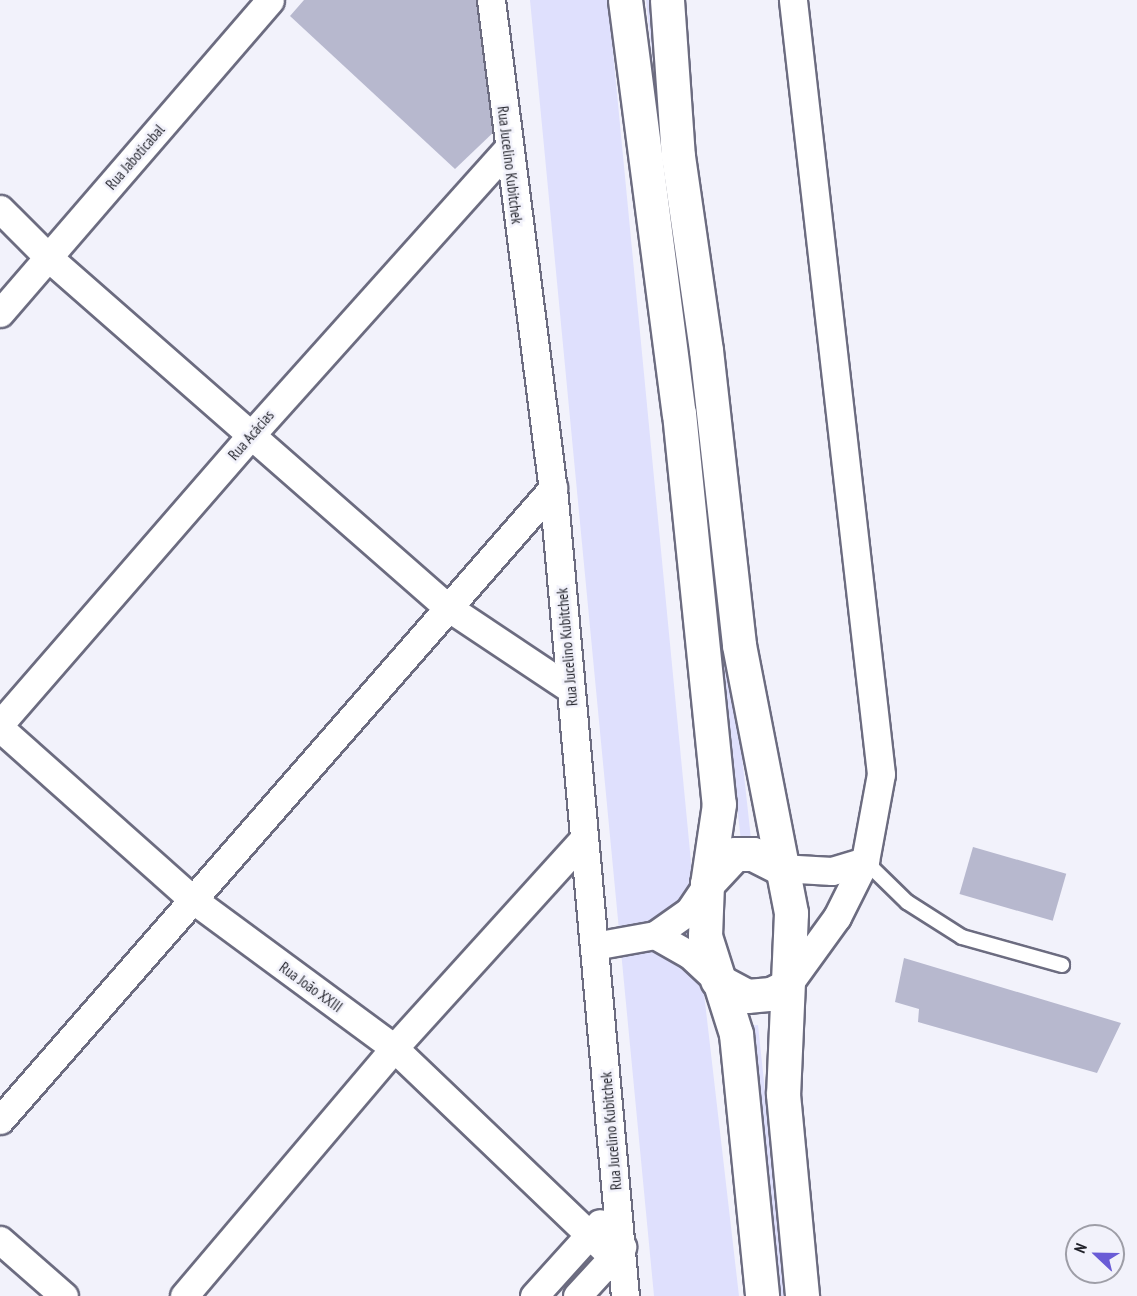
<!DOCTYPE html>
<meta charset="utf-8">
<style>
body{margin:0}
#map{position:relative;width:1137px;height:1296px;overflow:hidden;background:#f2f2fb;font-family:"PT Sans Narrow",sans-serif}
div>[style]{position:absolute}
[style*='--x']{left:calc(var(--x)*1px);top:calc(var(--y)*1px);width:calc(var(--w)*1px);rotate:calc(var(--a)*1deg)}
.green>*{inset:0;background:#dfe0fd;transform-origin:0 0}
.building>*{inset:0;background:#b7b8ce;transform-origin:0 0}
.roads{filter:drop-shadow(2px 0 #6c6c80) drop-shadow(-2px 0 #6c6c80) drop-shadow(0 2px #6c6c80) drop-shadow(0 -2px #6c6c80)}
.service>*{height:14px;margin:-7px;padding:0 7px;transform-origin:7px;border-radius:7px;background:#fff}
.minor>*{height:27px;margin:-13.5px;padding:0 13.5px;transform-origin:13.5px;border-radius:13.5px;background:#fff}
.secondary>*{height:33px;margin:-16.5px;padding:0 16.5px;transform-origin:16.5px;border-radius:16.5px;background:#fff}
span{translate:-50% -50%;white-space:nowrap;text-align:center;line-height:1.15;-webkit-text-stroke:5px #f2f2fb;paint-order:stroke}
.street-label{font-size:15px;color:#1f2028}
.north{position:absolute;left:1065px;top:1224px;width:60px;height:60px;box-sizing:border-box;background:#f2f2fb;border:2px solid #9e9ea7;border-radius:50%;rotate:292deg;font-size:16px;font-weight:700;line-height:24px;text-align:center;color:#1f2028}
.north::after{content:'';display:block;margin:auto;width:21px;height:27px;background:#6a5cd6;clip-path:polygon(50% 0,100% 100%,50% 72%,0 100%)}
</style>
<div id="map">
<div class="green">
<i style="clip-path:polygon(530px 0,608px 0,702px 976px,739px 1296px,654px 1296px)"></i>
<i style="clip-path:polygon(646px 0,659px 0,751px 839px,741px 841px)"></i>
<i style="left:758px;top:1025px;width:272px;height:7px;rotate:84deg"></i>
</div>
<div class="building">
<i style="clip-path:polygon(304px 0,489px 0,499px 127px,455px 169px,290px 16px)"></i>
<i style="left:973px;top:847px;width:97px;height:49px;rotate:16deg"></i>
<i style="clip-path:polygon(904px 958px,1121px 1023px,1097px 1073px,918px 1022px,919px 1009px,895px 1002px)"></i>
</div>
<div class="roads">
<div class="service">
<i style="--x:865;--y:861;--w:59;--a:44.3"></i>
<i style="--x:907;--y:902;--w:65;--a:32.5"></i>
<i style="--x:962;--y:937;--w:104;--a:15.6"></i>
</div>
<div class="minor">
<i style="--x:491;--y:0;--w:492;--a:82.8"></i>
<i style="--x:553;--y:488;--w:811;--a:84.91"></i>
<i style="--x:0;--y:209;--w:69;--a:45"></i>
<i style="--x:49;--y:258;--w:528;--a:41.24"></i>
<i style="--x:446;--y:606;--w:148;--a:33.7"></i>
<i style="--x:0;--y:313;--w:413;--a:-49.2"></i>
<i style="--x:0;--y:724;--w:383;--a:-49"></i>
<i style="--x:251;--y:435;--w:383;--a:-48.1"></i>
<i style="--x:0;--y:728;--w:257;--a:41.7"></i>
<i style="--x:192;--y:899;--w:251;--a:36.4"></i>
<i style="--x:394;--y:1048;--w:301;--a:43.7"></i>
<i style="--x:780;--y:868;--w:52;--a:3.3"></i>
<i style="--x:832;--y:871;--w:34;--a:-17"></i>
<i style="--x:655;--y:935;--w:40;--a:29.7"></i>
<i style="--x:690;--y:955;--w:37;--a:43"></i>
<i style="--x:594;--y:946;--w:62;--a:-10.2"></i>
<i style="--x:655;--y:935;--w:42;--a:-35.2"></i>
<i style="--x:689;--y:911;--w:32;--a:-56"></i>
<i style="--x:787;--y:986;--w:85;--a:-54.1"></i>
<i style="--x:837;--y:917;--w:63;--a:-63.4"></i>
<i style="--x:865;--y:861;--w:88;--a:-79.6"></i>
<i style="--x:881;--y:774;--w:779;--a:-96.49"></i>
<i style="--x:0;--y:1120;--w:840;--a:-48.81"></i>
<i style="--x:0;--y:1240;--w:85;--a:41.2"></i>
<i style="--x:184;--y:1296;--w:325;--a:-49.7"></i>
<i style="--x:394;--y:1048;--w:280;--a:-47.8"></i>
<i style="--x:534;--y:1296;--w:98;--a:-47.9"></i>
<i style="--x:577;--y:1296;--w:67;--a:-47.4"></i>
</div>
<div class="secondary">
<i style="--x:625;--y:0;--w:417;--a:82.6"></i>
<i style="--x:679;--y:413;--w:393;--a:84.2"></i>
<i style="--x:719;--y:804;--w:81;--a:98.5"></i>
<i style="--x:707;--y:884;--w:52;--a:92.2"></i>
<i style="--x:705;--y:936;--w:103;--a:72.4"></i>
<i style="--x:736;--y:1034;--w:263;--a:84.3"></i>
<i style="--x:667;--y:0;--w:156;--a:86"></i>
<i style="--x:678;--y:156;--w:196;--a:81.8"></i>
<i style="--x:706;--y:350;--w:297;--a:83.6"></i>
<i style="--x:739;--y:645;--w:273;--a:79"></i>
<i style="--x:791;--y:913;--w:181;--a:92.5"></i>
<i style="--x:783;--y:1094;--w:203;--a:84.6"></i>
<i style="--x:707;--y:884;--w:41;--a:-47"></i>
<i style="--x:735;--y:854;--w:18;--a:0"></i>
<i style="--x:753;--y:854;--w:30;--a:27"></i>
<i style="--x:717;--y:980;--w:34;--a:28"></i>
<i style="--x:747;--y:996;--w:24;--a:-5"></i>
<i style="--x:771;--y:994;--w:18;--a:-27"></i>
</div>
</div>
<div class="street-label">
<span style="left:135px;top:157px;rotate:-49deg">Rua Jaboticabal</span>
<span style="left:510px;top:165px;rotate:83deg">Rua Jucelino Kubitchek</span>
<span style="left:251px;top:435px;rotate:-49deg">Rua Acácias</span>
<span style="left:567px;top:647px;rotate:-95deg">Rua Jucelino Kubitchek</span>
<span style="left:311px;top:987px;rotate:36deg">Rua João XXIII</span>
<span style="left:611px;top:1131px;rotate:-95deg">Rua Jucelino Kubitchek</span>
</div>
<div class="north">N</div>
</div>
